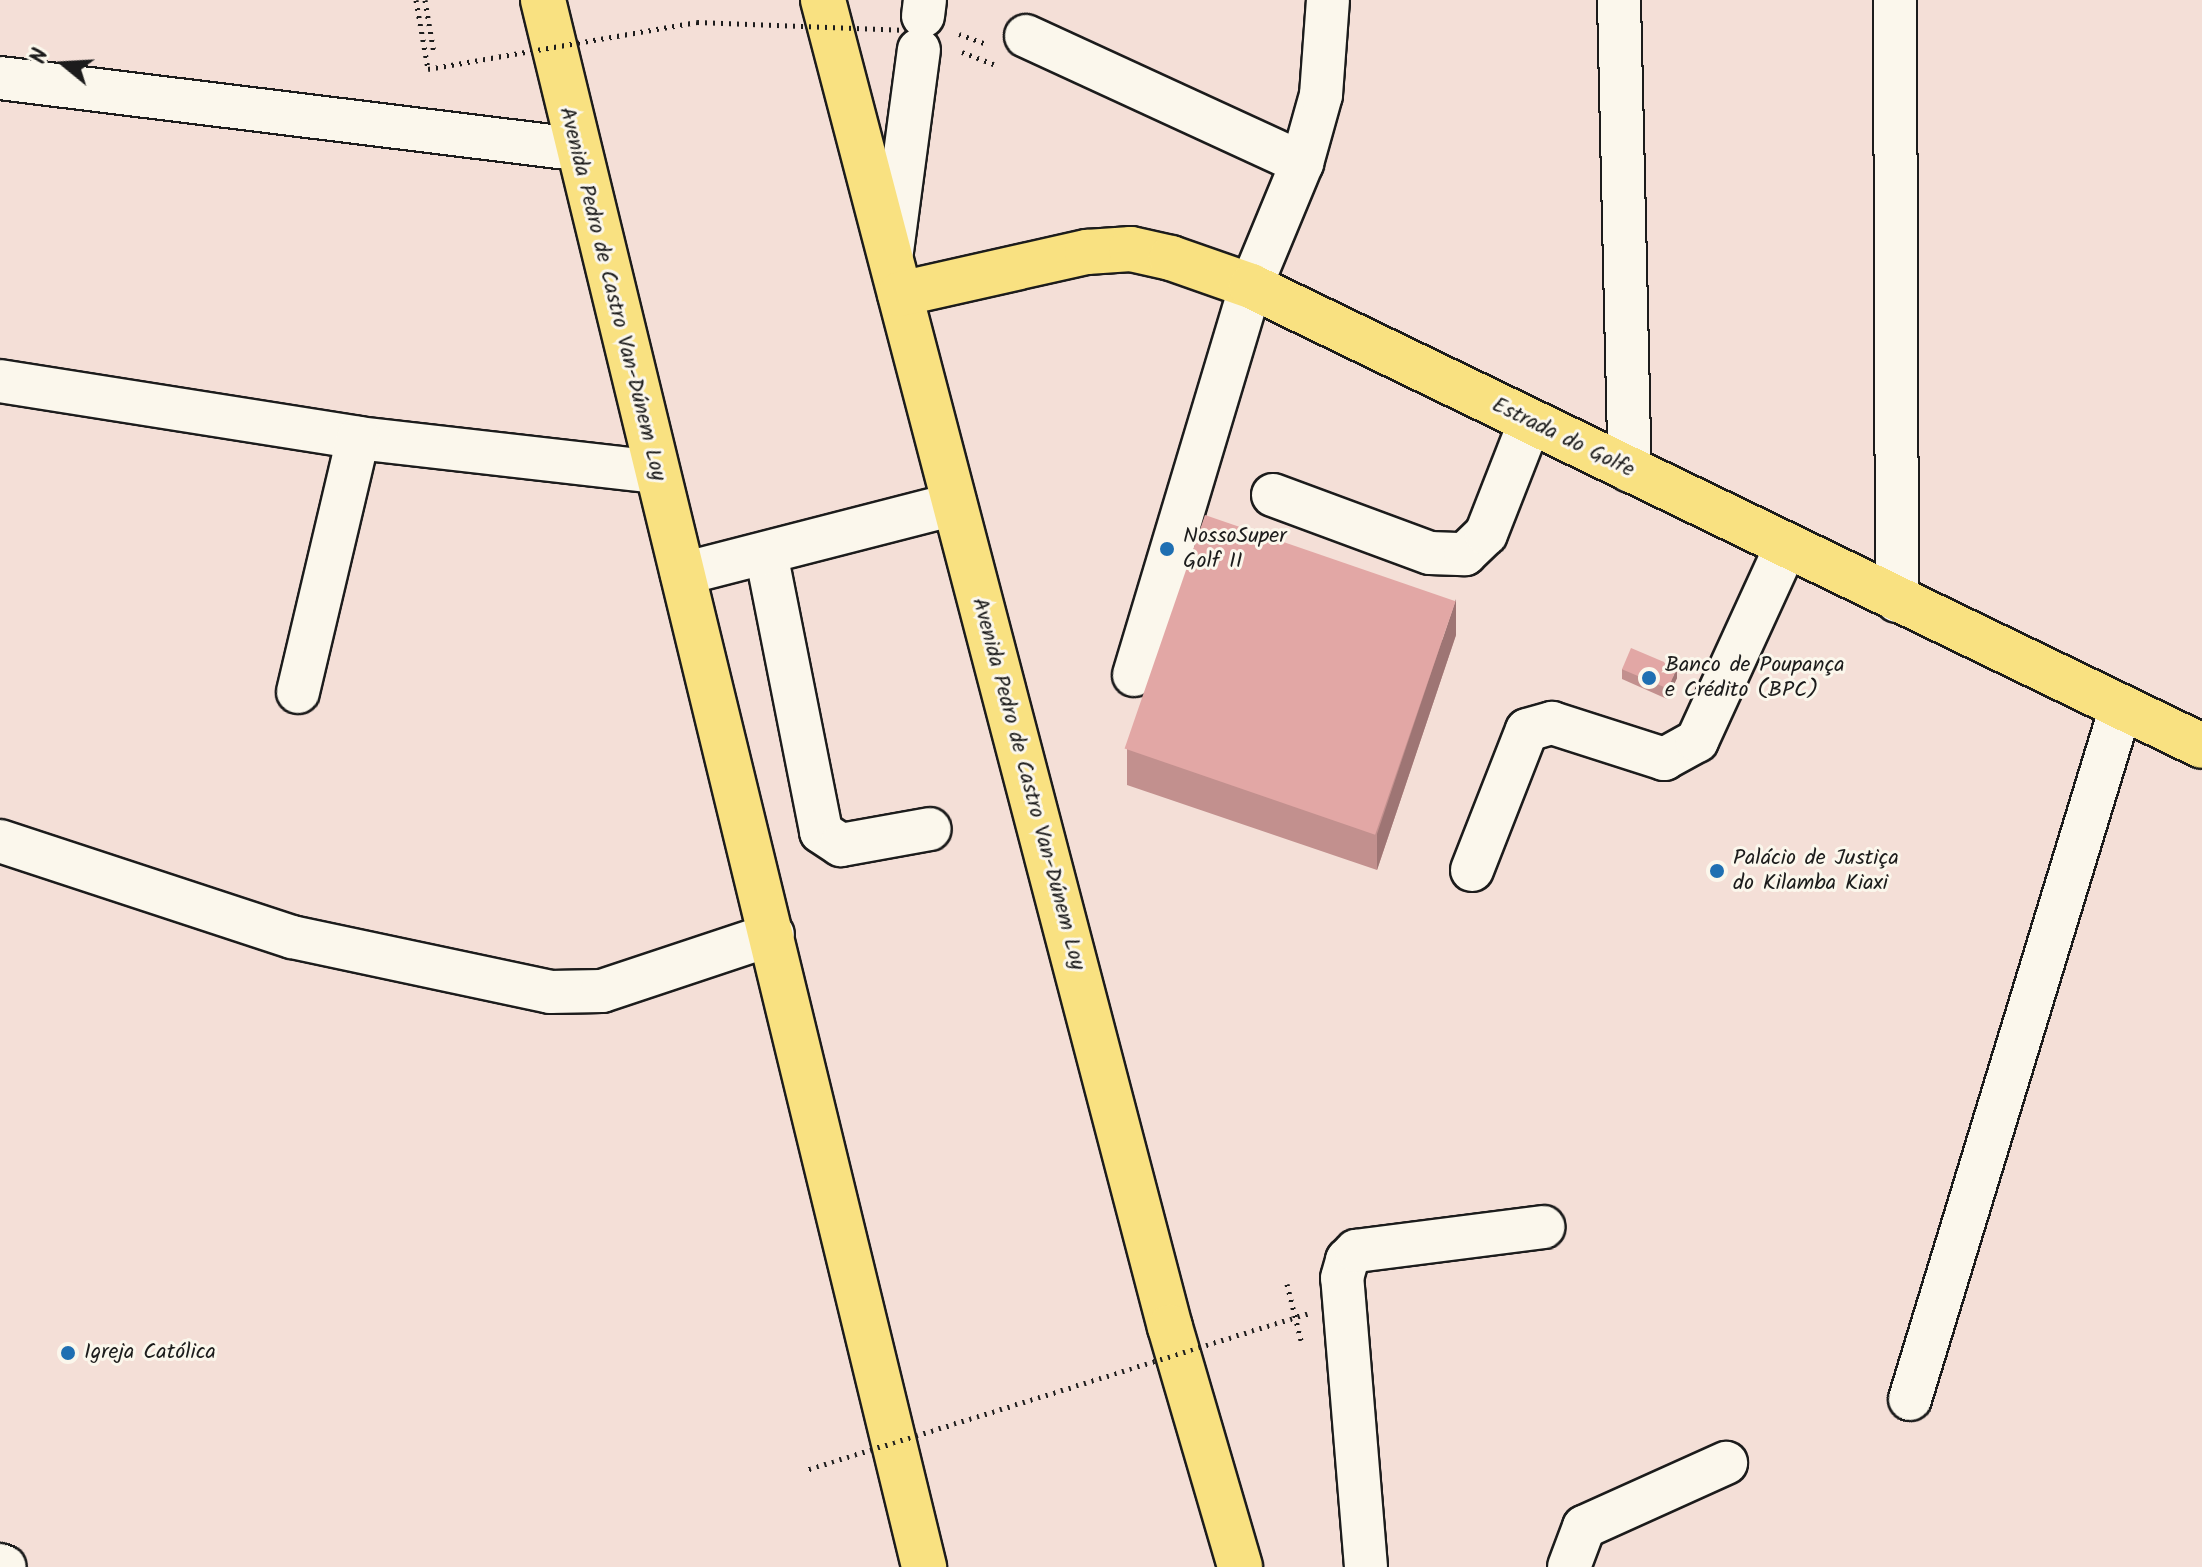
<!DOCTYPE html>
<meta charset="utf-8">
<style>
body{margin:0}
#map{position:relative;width:2202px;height:1567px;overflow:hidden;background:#f4dfd7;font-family:Kalam,sans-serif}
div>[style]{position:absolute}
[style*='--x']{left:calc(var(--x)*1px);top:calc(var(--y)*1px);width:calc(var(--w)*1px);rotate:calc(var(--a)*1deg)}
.path>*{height:5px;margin-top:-2.5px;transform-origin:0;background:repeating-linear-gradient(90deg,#1c1c1c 0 2px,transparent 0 8px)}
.roads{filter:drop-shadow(2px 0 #1c1c1c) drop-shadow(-2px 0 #1c1c1c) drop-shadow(0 2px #1c1c1c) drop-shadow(0 -2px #1c1c1c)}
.minor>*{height:42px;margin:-21px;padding:0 21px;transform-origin:21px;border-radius:21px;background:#fbf7ec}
.highway>*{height:44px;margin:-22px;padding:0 22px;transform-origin:22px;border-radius:22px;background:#f9e181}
.path-bridge>*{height:5px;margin-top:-2.5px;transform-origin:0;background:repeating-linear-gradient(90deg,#1c1c1c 0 2px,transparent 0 8px)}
.wall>*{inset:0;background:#c2908e}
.shaded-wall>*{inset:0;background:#9e7574}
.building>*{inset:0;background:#e2a7a5;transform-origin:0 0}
.dots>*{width:22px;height:22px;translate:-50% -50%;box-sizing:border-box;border:4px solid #fbf7ec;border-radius:50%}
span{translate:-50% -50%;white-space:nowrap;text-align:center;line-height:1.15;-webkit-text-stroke:6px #fbf7ec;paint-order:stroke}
.street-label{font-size:22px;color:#1c1c1c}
.poi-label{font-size:22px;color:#1c1c1c}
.left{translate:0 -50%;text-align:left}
.north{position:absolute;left:24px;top:24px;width:80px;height:80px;-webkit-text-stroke:6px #fbf7ec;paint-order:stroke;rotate:288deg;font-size:22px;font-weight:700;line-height:32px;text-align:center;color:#1c1c1c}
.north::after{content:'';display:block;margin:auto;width:28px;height:36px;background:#1c1c1c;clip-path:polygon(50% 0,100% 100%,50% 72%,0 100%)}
</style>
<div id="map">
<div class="path">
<i style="--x:416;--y:0;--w:70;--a:80.1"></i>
<i style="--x:425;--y:0;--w:54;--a:80.4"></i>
<i style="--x:959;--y:34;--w:30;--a:20"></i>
<i style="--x:962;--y:52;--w:34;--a:21"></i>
<i style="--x:1287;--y:1284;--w:58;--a:76"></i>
</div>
<div class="roads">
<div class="minor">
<i style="--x:1619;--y:0;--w:471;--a:88.7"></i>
<i style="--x:1895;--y:0;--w:601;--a:89.81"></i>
<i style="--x:923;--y:16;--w:16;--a:-83"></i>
<i style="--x:1026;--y:36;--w:304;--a:24.7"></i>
<i style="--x:0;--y:78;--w:579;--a:7.04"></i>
<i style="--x:891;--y:259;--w:211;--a:-82.4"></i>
<i style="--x:0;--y:381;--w:363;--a:9"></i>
<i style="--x:358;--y:438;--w:300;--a:6.5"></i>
<i style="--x:1273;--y:495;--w:167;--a:20.3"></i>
<i style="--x:1430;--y:553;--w:35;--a:2"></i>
<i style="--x:1465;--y:554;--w:29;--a:-44"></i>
<i style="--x:1486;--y:534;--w:120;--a:-68.6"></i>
<i style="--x:766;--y:553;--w:284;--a:78.8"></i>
<i style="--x:821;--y:832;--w:24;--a:33"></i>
<i style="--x:841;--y:845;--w:90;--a:-10.2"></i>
<i style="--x:682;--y:574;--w:282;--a:-14.4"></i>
<i style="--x:1134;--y:675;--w:406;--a:-73.3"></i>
<i style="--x:1251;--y:286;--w:133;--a:-67.5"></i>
<i style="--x:1302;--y:163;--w:71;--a:-74.4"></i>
<i style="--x:1321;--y:95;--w:95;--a:-85.8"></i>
<i style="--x:298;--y:692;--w:261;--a:-76.7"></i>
<i style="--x:0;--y:841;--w:307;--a:18.2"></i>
<i style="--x:292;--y:937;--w:264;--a:12"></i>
<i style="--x:550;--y:992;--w:52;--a:-1.1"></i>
<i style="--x:602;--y:991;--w:180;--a:-18.4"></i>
<i style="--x:1472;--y:870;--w:150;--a:-68.6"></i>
<i style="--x:1527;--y:730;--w:26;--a:-16"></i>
<i style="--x:1552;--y:723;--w:118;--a:17.8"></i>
<i style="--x:1664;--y:759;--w:38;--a:-29"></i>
<i style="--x:1697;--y:741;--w:213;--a:-65.4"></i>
<i style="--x:1910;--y:1399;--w:723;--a:-73.04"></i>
<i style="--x:0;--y:1565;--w:5;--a:22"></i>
<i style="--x:1366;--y:1567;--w:290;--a:-94.7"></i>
<i style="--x:1342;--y:1278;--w:19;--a:-74"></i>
<i style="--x:1347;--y:1260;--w:13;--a:-45"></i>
<i style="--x:1356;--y:1251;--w:189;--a:-7.3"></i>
<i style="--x:1569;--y:1567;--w:43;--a:-69.4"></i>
<i style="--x:1584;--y:1527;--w:156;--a:-24.3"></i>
</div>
<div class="highway">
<i style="--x:543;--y:0;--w:1613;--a:76.33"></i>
<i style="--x:823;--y:0;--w:1372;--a:75.35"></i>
<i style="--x:1170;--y:1327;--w:250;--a:73.7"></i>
<i style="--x:900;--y:294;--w:192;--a:-12.7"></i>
<i style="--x:1087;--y:252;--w:44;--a:-3.9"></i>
<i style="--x:1131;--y:249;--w:41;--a:12.7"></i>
<i style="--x:1171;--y:258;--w:85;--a:19.3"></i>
<i style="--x:1251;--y:286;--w:1056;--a:25.81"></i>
</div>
</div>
<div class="path-bridge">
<i style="--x:428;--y:69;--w:273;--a:-9.9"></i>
<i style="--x:697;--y:22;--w:204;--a:2.2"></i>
<i style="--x:809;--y:1469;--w:524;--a:-17.33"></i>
</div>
<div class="wall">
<i style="clip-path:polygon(1456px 635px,1377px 870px,1127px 785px,1127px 749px)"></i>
<i style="clip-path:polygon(1622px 669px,1677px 678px,1667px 699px,1622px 679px)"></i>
</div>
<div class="shaded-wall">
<i style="clip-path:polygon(1456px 599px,1456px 635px,1377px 870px,1377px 834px)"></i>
<i style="clip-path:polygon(1677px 668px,1677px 678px,1667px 699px,1667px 690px)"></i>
</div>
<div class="building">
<i style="left:1205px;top:515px;width:265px;height:247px;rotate:19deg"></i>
<i style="left:1631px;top:648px;width:50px;height:23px;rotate:23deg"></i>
</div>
<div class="dots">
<i style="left:1167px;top:549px;background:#1f6fb2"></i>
<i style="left:1649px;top:678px;background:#1f6fb2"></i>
<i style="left:1717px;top:871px;background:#1f6fb2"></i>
<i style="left:68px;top:1353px;background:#1f6fb2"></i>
</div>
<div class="street-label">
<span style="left:612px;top:294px;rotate:76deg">Avenida Pedro de Castro Van-Dúnem Loy</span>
<span style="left:1563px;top:438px;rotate:26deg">Estrada do Golfe</span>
<span style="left:1028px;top:784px;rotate:75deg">Avenida Pedro de Castro Van-Dúnem Loy</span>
</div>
<div class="poi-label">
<span class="left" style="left:1183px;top:549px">NossoSuper<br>Golf II</span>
<span class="left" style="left:1665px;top:678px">Banco de Poupança<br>e Crédito (BPC)</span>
<span class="left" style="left:1733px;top:871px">Palácio de Justiça<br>do Kilamba Kiaxi</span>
<span class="left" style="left:84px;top:1353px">Igreja Católica</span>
</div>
<div class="north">N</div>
</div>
